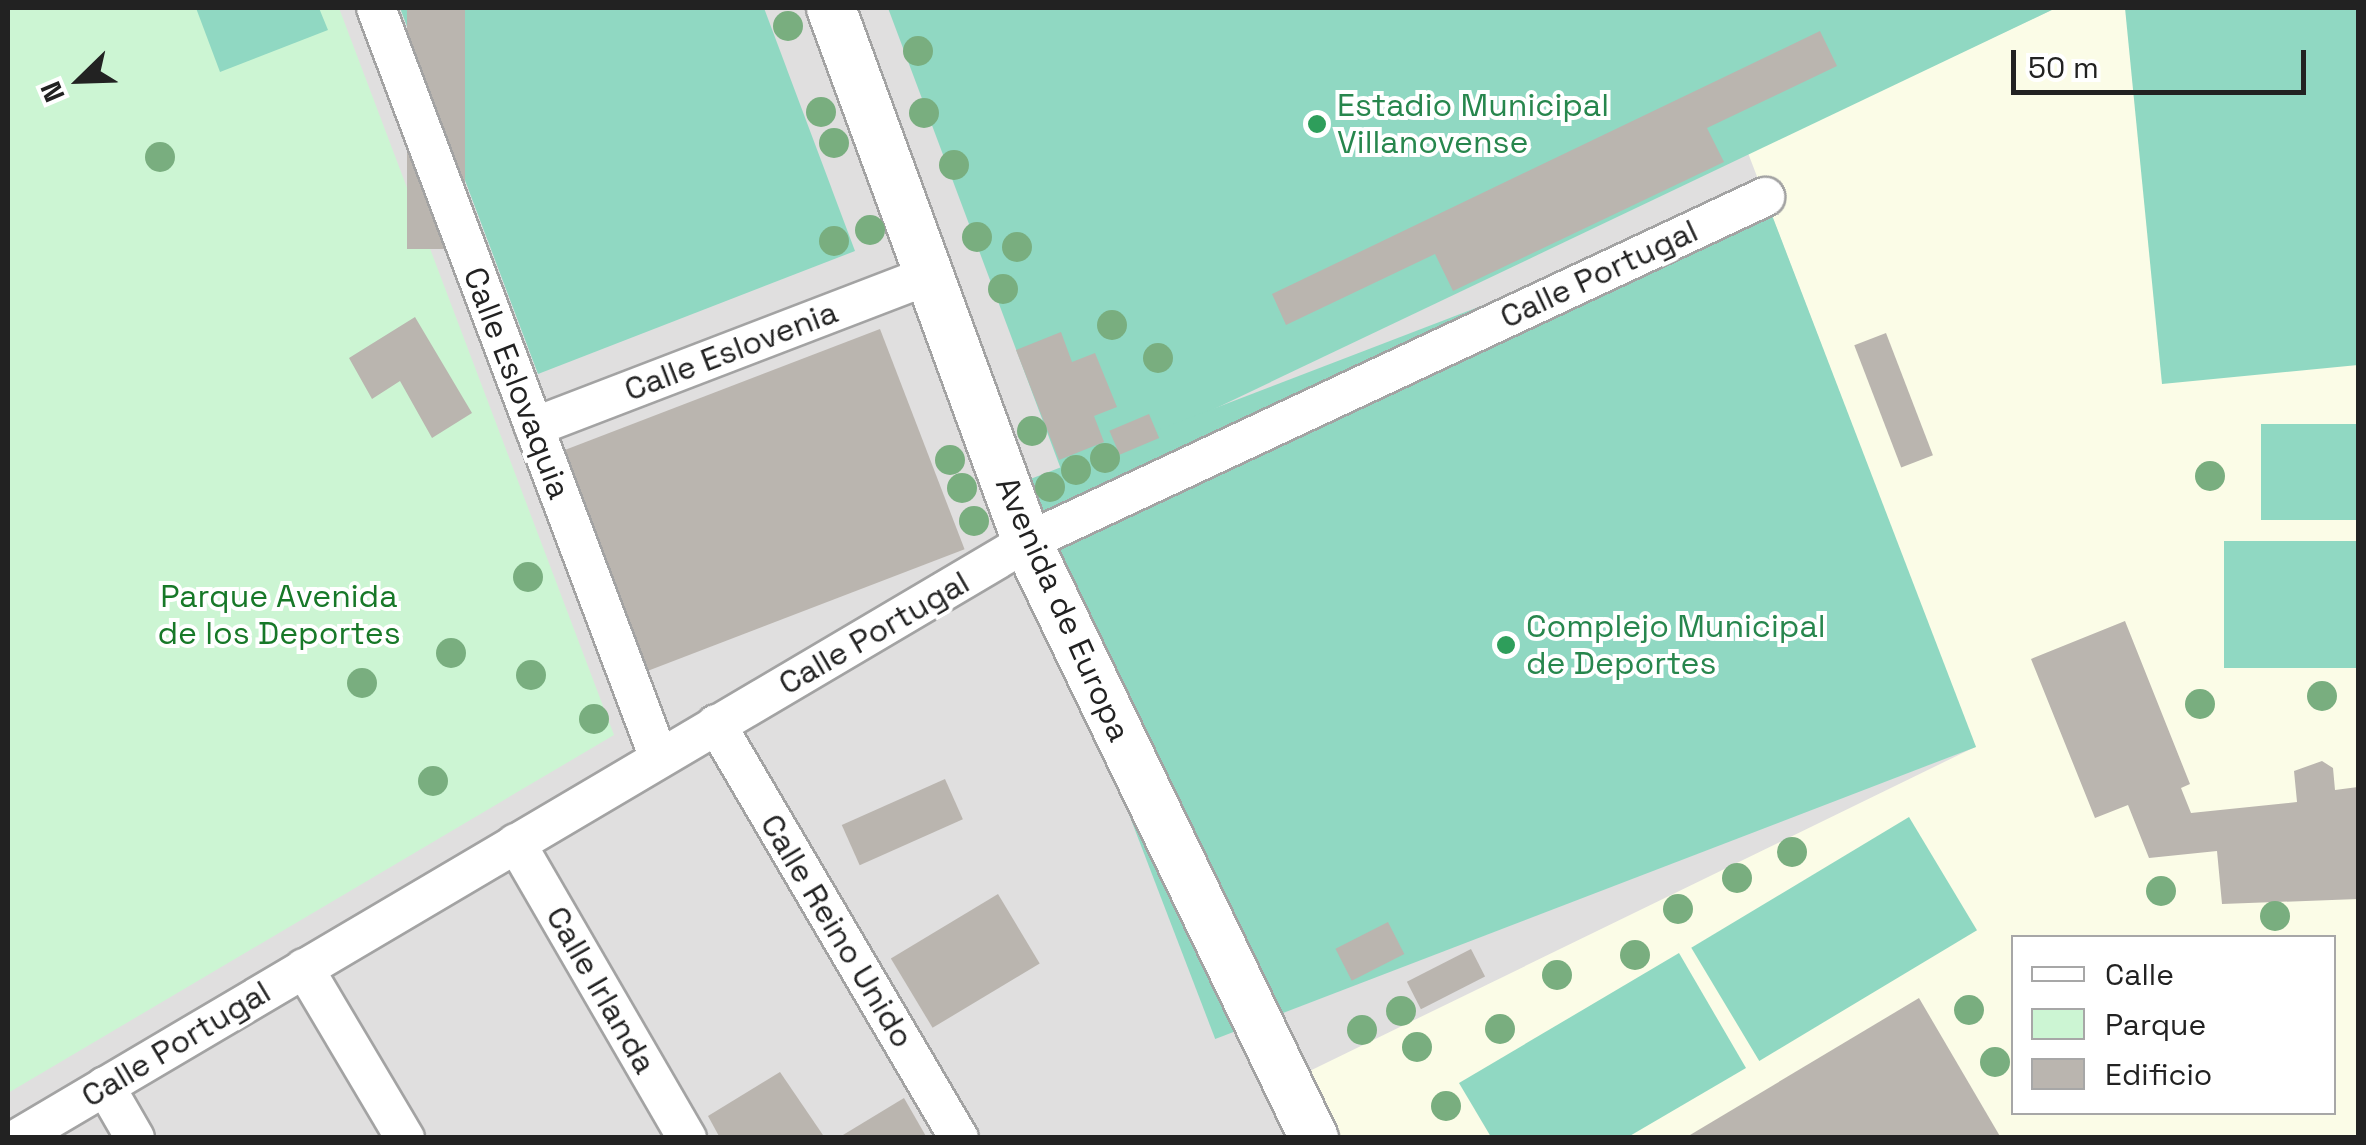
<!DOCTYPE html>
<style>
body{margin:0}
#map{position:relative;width:2366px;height:1145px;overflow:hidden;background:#f1efea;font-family:"Space Grotesk",sans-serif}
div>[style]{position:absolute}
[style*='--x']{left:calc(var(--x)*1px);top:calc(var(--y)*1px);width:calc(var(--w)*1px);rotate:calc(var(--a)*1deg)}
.residential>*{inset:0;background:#e0dfdf}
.education>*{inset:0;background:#fbfce7}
.park>*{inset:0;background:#ccf5d3}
.pitch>*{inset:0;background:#90d8c2;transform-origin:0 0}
.building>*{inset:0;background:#bab5af;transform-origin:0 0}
.roads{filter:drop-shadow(2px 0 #a3a3a3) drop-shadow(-2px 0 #a3a3a3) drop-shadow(0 2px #a3a3a3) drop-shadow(0 -2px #a3a3a3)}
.minor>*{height:38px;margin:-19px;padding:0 19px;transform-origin:19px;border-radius:19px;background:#fff}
.tertiary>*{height:48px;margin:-24px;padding:0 24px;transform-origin:24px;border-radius:24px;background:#fff}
.trees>*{width:30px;height:30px;margin:-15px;border-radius:50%;background:#79ae7f}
.dots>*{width:28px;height:28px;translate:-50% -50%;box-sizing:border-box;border:5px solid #fff;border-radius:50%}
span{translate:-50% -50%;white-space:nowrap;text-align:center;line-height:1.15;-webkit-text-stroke:8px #fff;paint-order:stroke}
.leisure-label{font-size:32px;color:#27864d}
.left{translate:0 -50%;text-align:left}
.street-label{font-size:32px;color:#222}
.park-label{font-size:32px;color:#177828}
.frame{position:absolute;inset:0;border:10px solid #222;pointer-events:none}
.legend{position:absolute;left:2011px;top:935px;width:325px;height:180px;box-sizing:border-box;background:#fff;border:2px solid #a7a7a7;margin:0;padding:12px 18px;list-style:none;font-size:30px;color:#222}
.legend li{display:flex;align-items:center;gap:20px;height:50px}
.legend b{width:50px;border:2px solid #a7a7a7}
.north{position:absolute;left:30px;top:30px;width:100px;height:100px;-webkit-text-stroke:8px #fff;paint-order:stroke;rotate:247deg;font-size:28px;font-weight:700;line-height:40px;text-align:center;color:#222}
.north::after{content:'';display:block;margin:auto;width:35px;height:45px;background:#222;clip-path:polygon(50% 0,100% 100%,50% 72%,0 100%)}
.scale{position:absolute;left:2011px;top:50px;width:295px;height:45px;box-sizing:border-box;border:5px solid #222;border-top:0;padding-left:12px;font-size:30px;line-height:35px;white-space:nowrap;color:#222;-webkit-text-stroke:8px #fff;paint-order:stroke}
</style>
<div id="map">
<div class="residential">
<i style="clip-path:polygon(evenodd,8px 8px,2358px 8px,2358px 1137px,8px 1137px,8px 8px,2014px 938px,2334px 938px,2334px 1112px,2014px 1112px,2014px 938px)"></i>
</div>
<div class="education">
<i style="clip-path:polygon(evenodd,2056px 8px,2358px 8px,2358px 1137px,1314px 1137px,1287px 1082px,1975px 747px,1748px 153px,2056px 8px,2014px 938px,2334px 938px,2334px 1112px,2014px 1112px,2014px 938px)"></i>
</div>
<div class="park">
<i style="clip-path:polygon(8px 8px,339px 8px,614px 735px,8px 1093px)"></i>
</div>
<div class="pitch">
<i style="clip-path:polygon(196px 8px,319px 8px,328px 30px,220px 72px)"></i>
<i style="clip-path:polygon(400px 8px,764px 8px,855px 251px,538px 374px)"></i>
<i style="clip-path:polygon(888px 8px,2056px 8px,1065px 480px)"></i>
<i style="clip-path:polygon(2125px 8px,2358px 8px,2358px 365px,2162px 384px)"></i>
<i style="left:1765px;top:197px;width:589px;height:815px;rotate:69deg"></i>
<i style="left:2358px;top:424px;width:96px;height:97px;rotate:90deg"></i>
<i style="left:2358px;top:541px;width:127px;height:134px;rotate:90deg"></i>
<i style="left:1909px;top:817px;width:132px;height:254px;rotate:59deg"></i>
<i style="clip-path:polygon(1679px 953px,1746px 1068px,1628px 1137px,1491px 1137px,1459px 1083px)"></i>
</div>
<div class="building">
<i style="left:407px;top:8px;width:58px;height:241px"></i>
<i style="clip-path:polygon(1820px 31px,1837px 66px,1707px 128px,1724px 162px,1453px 291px,1435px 254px,1286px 325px,1272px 294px)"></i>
<i style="clip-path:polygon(415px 317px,472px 413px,432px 438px,400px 381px,372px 399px,349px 358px)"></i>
<i style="left:880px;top:329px;width:236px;height:339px;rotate:69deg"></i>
<i style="clip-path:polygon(1061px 332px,1072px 362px,1095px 353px,1117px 407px,1094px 416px,1104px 442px,1059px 460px,1016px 350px)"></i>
<i style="left:1886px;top:333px;width:131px;height:34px;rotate:69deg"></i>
<i style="left:1149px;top:414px;width:26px;height:43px;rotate:67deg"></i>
<i style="clip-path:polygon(2125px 621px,2190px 784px,2181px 788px,2191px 813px,2297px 802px,2294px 771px,2322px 761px,2333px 768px,2335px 790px,2358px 787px,2358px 899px,2222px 904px,2217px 851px,2149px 858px,2128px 805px,2095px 818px,2031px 659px)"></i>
<i style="left:945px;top:779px;width:44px;height:113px;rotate:66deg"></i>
<i style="left:998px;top:894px;width:81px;height:125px;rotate:59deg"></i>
<i style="left:1388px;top:922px;width:36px;height:59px;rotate:63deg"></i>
<i style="left:1471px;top:949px;width:31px;height:72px;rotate:63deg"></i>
<i style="clip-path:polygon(1919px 998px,2001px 1138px,1685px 1138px)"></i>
<i style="clip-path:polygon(780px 1072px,825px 1138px,720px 1138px,708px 1116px)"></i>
<i style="clip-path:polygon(904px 1098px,927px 1138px,838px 1138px)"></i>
</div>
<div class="roads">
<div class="minor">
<i style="--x:376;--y:8;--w:802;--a:69.33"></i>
<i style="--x:534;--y:427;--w:423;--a:-21"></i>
<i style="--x:716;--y:724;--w:480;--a:59.6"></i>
<i style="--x:516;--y:843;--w:341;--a:59.9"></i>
<i style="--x:304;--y:968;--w:198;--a:59.3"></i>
<i style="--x:105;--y:1086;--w:60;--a:60"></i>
<i style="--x:18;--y:1138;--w:1172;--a:-30.57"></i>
<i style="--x:1027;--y:542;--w:815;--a:-25.06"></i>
</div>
<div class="tertiary">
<i style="--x:831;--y:8;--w:569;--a:69.84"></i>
<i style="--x:1027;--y:542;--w:662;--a:64.29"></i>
</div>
</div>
<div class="trees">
<i style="left:788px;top:26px"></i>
<i style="left:918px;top:51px"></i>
<i style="left:821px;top:112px"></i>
<i style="left:924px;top:113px"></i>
<i style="left:834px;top:143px"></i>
<i style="left:160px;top:157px"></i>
<i style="left:954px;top:165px"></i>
<i style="left:870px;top:230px"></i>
<i style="left:977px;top:237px"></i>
<i style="left:834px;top:241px"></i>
<i style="left:1017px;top:247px"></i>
<i style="left:1003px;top:289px"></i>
<i style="left:1112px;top:325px"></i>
<i style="left:1158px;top:358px"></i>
<i style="left:1032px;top:431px"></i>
<i style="left:1105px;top:458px"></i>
<i style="left:950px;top:460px"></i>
<i style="left:1076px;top:470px"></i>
<i style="left:2210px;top:476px"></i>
<i style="left:1050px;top:487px"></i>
<i style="left:962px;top:488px"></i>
<i style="left:974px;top:521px"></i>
<i style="left:528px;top:577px"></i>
<i style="left:451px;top:653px"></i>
<i style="left:531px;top:675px"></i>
<i style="left:362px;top:683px"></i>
<i style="left:2322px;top:696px"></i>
<i style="left:2200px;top:704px"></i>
<i style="left:594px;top:719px"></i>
<i style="left:433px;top:781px"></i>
<i style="left:1792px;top:852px"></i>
<i style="left:1737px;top:878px"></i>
<i style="left:2161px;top:891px"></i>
<i style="left:1678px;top:909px"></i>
<i style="left:2275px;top:916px"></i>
<i style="left:1635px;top:955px"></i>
<i style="left:1557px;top:975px"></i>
<i style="left:1969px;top:1010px"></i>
<i style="left:1401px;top:1011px"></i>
<i style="left:1500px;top:1029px"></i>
<i style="left:1362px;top:1030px"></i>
<i style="left:1417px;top:1047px"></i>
<i style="left:1995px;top:1062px"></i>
<i style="left:1446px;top:1106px"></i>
</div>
<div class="dots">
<i style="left:1317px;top:124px;background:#2e9e5b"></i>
<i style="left:1506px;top:645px;background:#2e9e5b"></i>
</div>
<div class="leisure-label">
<span class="left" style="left:1337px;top:124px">Estadio Municipal<br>Villanovense</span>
<span class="left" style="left:1526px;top:645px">Complejo Municipal<br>de Deportes</span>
</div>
<div class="street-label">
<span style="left:1599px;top:274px;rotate:-25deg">Calle Portugal</span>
<span style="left:731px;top:351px;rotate:-21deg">Calle Eslovenia</span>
<span style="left:517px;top:383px;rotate:69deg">Calle Eslovaquia</span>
<span style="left:1063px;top:609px;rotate:66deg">Avenida de Europa</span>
<span style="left:874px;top:633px;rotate:-30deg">Calle Portugal</span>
<span style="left:837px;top:931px;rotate:59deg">Calle Reino Unido</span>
<span style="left:601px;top:990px;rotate:60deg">Calle Irlanda</span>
<span style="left:176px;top:1044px;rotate:-31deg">Calle Portugal</span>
</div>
<div class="park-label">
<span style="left:279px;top:615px">Parque Avenida<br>de los Deportes</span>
</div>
<div class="frame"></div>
<ul class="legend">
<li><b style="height:12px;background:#fff"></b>Calle</li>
<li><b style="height:28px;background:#ccf5d3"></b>Parque</li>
<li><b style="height:28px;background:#bab5af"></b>Edificio</li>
</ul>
<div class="north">N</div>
<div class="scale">50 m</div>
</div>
